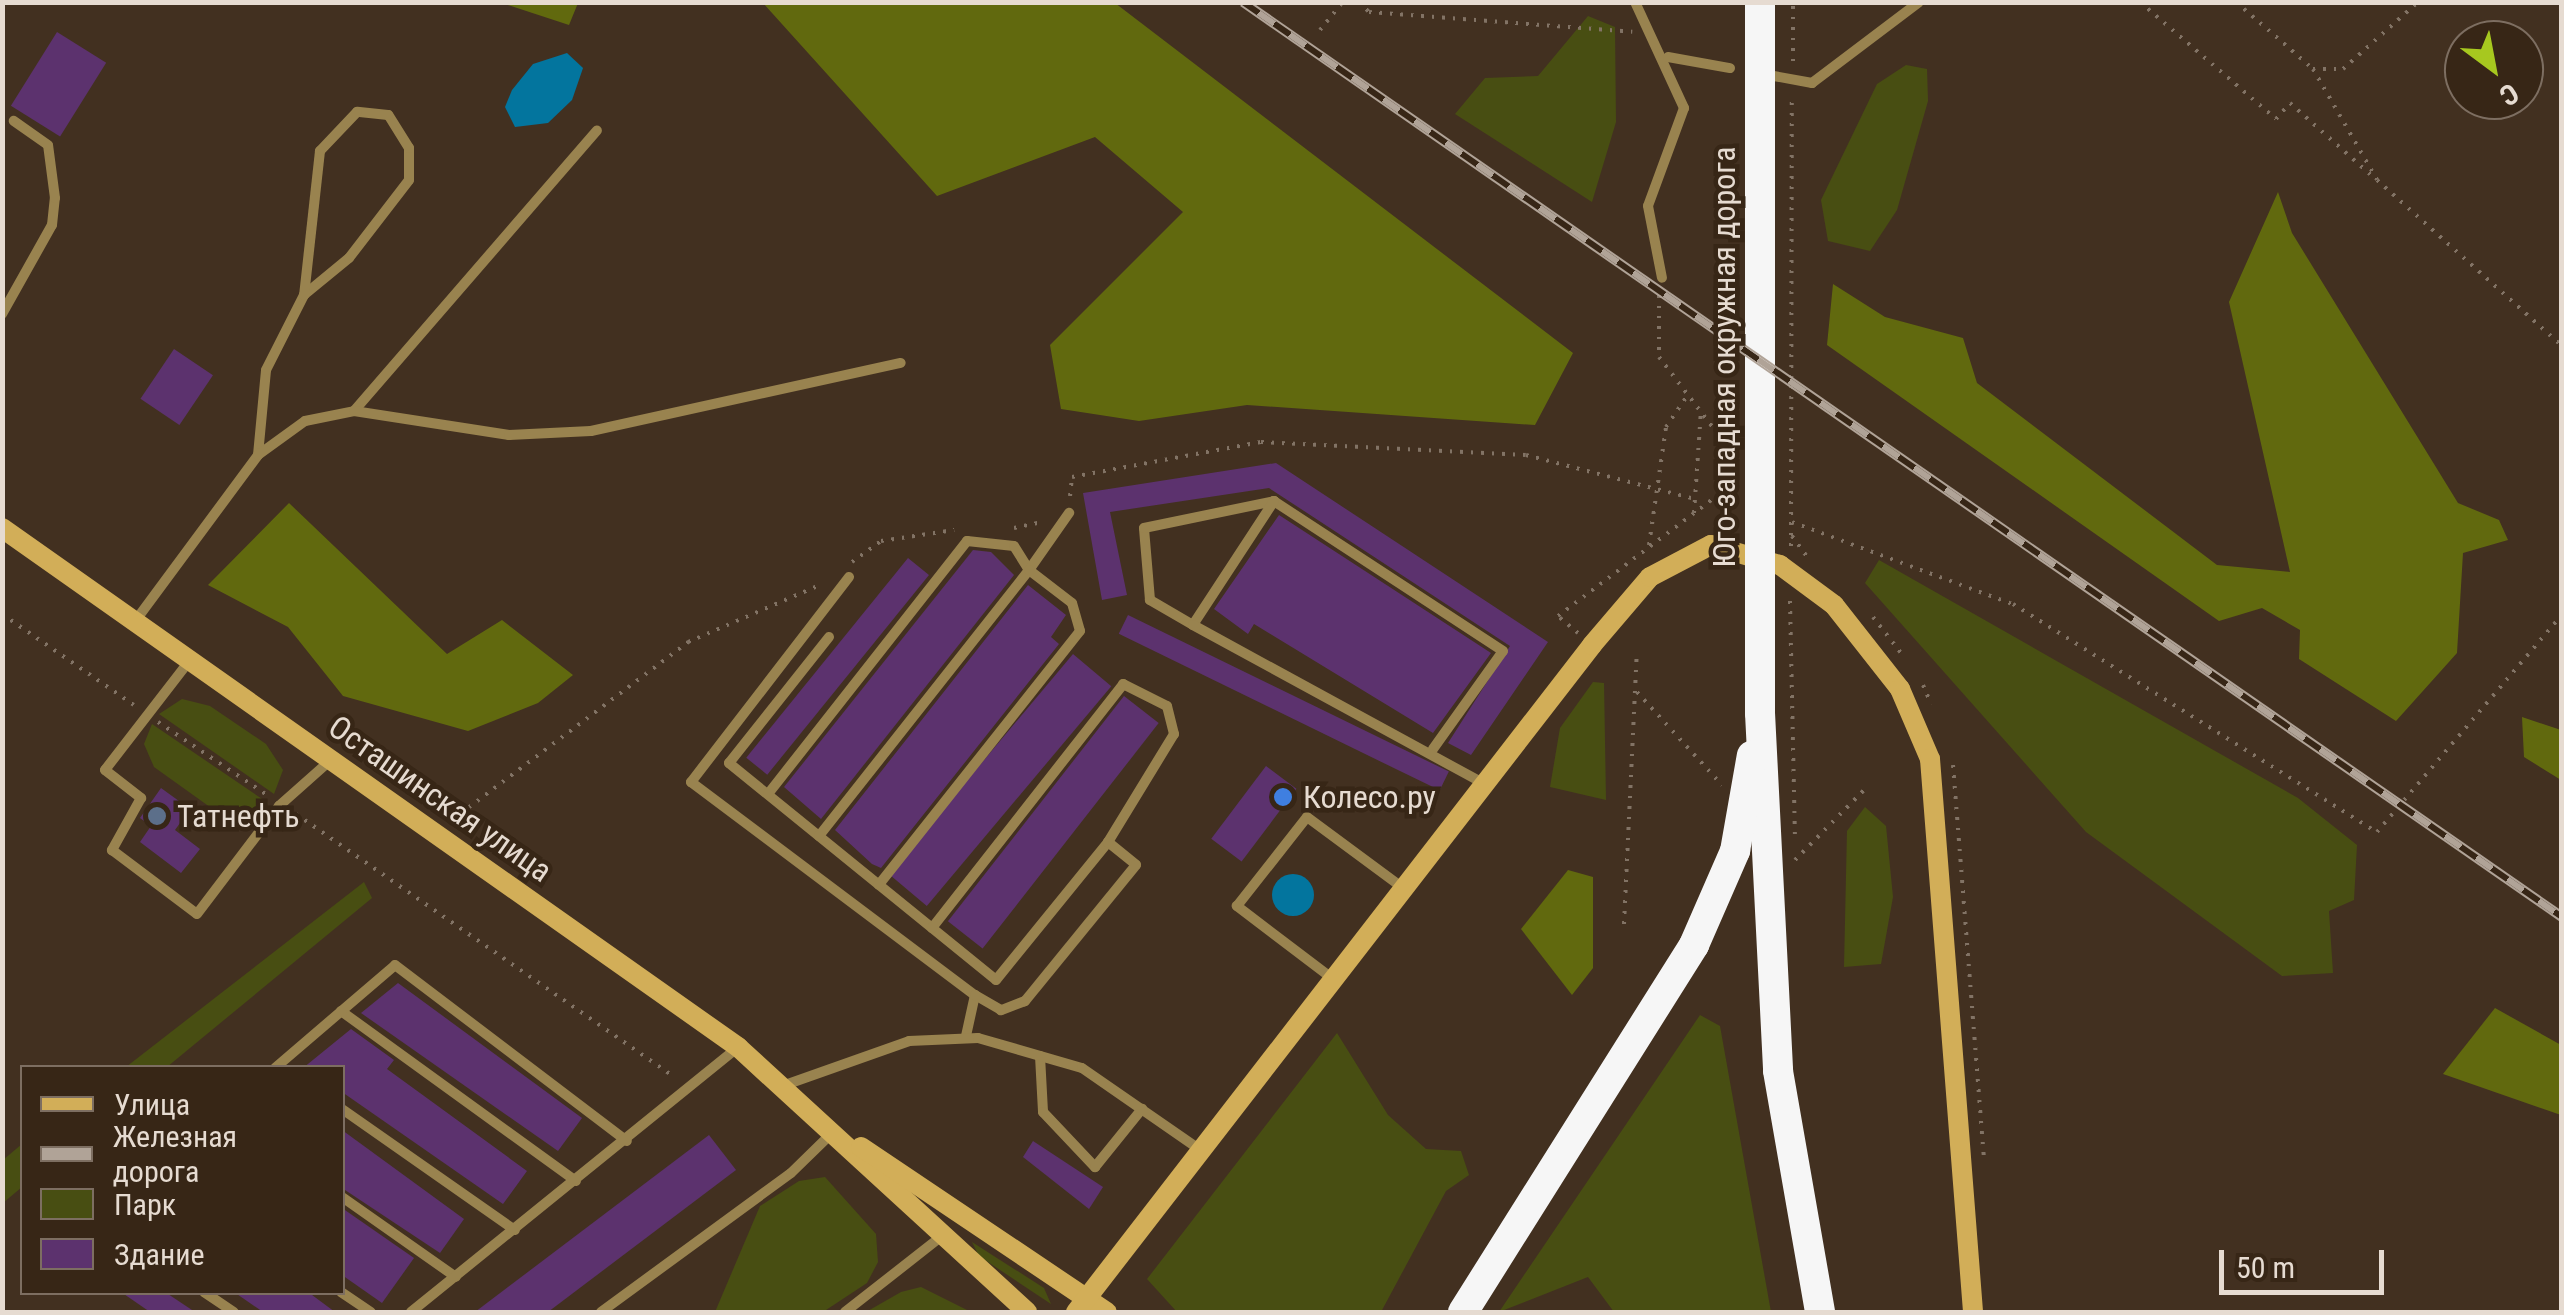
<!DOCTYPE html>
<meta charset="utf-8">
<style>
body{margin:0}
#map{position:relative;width:2564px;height:1315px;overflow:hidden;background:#423020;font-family:"Roboto Condensed",sans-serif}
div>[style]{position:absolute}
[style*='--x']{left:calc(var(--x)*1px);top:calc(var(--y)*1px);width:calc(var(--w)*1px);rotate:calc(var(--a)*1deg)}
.green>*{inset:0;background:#484e12}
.forest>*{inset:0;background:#61690e}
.water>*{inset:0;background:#03759e}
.round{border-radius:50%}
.building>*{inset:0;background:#5c326e;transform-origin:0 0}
.path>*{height:4px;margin-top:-2px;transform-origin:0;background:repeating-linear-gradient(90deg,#827365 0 2.5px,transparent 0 10.5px)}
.lane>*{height:10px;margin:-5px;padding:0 5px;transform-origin:5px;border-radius:5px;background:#99834f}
.secondary>*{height:20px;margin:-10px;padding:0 10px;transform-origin:10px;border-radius:10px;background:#d2ae58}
.highway>*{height:30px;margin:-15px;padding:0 15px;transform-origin:15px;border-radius:15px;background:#f6f6f6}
.rail>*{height:10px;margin-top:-5px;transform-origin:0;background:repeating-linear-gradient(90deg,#372616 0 19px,#b0a397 0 38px);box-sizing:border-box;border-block:2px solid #b0a397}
.dots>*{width:28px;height:28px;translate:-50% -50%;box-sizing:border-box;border:5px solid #372616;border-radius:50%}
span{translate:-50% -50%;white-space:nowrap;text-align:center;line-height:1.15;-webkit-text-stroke:9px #372616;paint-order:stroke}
.street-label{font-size:32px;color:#e6dbd1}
.poi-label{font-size:32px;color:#e6dbd1}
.left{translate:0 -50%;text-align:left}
.frame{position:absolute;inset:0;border:5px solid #e6dbd1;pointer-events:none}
.legend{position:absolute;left:20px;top:1065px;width:325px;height:230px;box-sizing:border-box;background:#372616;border:2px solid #7d6e61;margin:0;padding:12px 18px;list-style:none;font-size:30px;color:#e6dbd1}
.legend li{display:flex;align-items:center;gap:20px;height:50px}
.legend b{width:50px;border:2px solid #7d6e61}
.north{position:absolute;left:2444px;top:20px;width:100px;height:100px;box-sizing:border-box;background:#372616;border:2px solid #7d6e61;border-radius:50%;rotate:148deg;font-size:28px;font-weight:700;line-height:40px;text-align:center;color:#e6dbd1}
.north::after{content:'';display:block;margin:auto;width:35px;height:45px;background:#a7c81f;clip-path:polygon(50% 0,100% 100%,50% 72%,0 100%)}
.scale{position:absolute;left:2219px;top:1250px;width:165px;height:45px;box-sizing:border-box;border:5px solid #e6dbd1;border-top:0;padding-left:12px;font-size:30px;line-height:35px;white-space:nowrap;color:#e6dbd1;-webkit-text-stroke:8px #372616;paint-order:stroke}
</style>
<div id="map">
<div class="green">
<i style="clip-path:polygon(1588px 16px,1615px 27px,1616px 122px,1592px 202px,1455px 114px,1485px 78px,1538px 76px)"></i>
<i style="clip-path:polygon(1906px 65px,1927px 69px,1928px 101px,1897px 210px,1870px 251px,1828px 241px,1821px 200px,1877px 84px)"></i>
<i style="clip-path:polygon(1879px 560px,2298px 798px,2357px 845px,2354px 900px,2329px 911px,2333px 973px,2282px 976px,2086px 832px,1865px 583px)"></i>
<i style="clip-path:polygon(1593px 682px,1604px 683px,1606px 800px,1550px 787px,1560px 728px)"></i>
<i style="clip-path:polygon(182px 699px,210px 706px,266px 744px,283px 770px,274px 794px,159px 714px)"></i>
<i style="clip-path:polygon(152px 724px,268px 803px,235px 825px,154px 767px,144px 744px)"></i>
<i style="clip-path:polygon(1865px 807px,1886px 826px,1893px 897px,1881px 964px,1844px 967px,1847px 831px)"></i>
<i style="clip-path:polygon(364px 882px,372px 898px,167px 1067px,126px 1067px)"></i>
<i style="clip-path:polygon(1700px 1015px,1720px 1026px,1771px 1312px,1614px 1312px,1588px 1277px,1499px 1312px)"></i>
<i style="clip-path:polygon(1337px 1033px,1388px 1115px,1426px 1149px,1461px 1151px,1469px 1175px,1446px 1191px,1381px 1312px,1177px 1312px,1147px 1279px)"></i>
<i style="clip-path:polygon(22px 1144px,22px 1187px,3px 1203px,3px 1160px)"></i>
<i style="clip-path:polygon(825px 1177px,876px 1234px,878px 1262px,867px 1283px,823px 1312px,715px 1312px,760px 1206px,799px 1181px)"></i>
<i style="clip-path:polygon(972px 1242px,1044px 1288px,1051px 1304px,979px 1256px)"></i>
<i style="clip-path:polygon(921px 1287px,971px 1312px,866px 1312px,901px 1292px)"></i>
</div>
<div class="forest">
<i style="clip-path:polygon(502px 3px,578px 2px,578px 3px,569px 25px)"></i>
<i style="clip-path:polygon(763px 3px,1115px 3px,1573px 353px,1535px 425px,1247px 405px,1139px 421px,1061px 409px,1050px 345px,1183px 212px,1095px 137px,937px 196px)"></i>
<i style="clip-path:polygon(2278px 192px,2292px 233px,2458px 503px,2499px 520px,2508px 540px,2463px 553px,2457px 653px,2396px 721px,2299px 659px,2300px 630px,2262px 608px,2219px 621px,1827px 345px,1833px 284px,1885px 317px,1963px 338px,1977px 383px,2217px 565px,2290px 572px,2229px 302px)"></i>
<i style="clip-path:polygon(289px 503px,447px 654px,502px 620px,573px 675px,538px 703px,468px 731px,343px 696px,288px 627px,208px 585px)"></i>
<i style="clip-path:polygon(2522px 717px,2561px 730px,2561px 780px,2524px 757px)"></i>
<i style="clip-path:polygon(1568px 870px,1593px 877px,1593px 968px,1572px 995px,1521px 929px)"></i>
<i style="clip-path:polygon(2495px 1008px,2561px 1045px,2561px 1115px,2443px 1074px)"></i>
</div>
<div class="water">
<i style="clip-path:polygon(567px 53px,583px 68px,572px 100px,548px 123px,515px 127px,505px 107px,512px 90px,533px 64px)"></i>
<i class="round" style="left:1272px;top:874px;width:42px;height:42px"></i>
</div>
<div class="building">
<i style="left:57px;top:32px;width:58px;height:87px;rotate:32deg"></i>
<i style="left:174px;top:349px;width:47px;height:60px;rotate:34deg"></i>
<i style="clip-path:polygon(1276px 463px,1548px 642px,1471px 755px,1448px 743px,1510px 646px,1269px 488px,1110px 512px,1127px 595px,1102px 600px,1083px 493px)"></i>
<i style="clip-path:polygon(1279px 515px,1491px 653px,1433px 733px,1254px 624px,1248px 634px,1214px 609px)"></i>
<i style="clip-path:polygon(973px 550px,991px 552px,1014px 575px,821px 819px,784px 787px)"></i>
<i style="left:908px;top:558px;width:27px;height:257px;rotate:39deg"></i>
<i style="clip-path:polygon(1028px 585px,1066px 615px,1051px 637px,1059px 644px,881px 868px,872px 864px,835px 830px)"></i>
<i style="left:1128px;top:615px;width:357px;height:21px;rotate:26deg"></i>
<i style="left:1073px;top:654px;width:50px;height:287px;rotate:40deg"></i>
<i style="left:1124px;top:696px;width:44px;height:286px;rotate:38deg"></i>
<i style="left:1266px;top:766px;width:38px;height:91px;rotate:37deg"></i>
<i style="clip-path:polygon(161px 788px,190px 809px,175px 830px,200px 849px,181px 873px,140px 842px,151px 826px,140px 818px)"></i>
<i style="clip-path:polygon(398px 983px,582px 1118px,558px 1151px,361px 1013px)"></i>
<i style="clip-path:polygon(351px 1029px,394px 1060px,387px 1069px,527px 1171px,503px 1204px,342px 1092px,342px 1068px,303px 1068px)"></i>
<i style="clip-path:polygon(342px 1130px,464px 1219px,440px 1253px,342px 1188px)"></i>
<i style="clip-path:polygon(709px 1135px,736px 1170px,548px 1312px,475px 1312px)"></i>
<i style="clip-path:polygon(1033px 1141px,1103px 1187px,1089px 1209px,1023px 1157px)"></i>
<i style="clip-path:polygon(342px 1208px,414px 1258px,382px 1303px,342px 1275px)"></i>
<i style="clip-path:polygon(121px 1292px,165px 1292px,195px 1312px,150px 1312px)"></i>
<i style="clip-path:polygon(234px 1292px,308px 1292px,335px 1312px,263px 1312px)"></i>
</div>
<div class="path">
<i style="--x:1359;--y:2;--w:14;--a:45"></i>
<i style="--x:1369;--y:12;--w:264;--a:4.3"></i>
<i style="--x:2140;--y:2;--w:179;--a:40.7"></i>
<i style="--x:2276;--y:119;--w:21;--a:-49"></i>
<i style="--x:2290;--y:103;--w:111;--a:41.7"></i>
<i style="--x:2236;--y:2;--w:102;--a:41"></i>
<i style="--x:2313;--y:69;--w:30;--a:0"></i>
<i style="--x:2343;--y:69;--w:101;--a:-41.8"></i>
<i style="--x:1320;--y:30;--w:36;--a:-51"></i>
<i style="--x:1793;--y:61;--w:59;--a:-90"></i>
<i style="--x:2313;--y:69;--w:128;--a:60"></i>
<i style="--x:2377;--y:180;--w:249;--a:41.9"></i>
<i style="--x:1659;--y:295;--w:62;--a:90"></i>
<i style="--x:1659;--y:357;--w:123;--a:52.6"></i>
<i style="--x:1070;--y:496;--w:19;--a:-84"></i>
<i style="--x:1072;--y:477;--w:192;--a:-10.5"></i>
<i style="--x:1261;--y:442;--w:265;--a:2.8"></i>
<i style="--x:1526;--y:455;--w:175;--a:14.6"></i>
<i style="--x:1694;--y:513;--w:103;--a:-86.1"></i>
<i style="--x:1792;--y:522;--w:236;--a:20.4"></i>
<i style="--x:2013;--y:604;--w:430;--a:32.1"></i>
<i style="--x:2377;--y:832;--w:285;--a:-49.6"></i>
<i style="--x:1014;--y:528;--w:30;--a:-12"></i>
<i style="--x:1792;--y:536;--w:26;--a:54"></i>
<i style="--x:1649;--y:545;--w:119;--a:-81.8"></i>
<i style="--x:1666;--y:427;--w:41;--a:-55.9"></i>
<i style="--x:1791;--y:546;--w:450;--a:-89.9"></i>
<i style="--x:852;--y:562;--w:36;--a:-36"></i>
<i style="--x:881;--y:541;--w:74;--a:-8.6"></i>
<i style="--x:1790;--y:601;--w:240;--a:88.8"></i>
<i style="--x:2;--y:614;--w:160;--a:34.6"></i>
<i style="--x:1873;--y:617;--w:51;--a:52.2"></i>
<i style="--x:1578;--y:633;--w:26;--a:-140"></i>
<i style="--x:1558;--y:616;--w:201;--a:-37.1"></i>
<i style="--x:1718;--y:495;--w:19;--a:18"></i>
<i style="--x:1923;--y:685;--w:21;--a:67"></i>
<i style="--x:1637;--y:692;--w:126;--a:47.6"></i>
<i style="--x:158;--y:722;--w:131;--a:33.8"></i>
<i style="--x:1953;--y:765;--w:394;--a:85.5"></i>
<i style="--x:296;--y:814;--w:460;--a:34.8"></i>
<i style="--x:452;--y:820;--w:296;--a:-37"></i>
<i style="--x:688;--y:642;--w:144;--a:-23.4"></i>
<i style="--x:1795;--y:860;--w:98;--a:-45.4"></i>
<i style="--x:1624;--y:924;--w:271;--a:-87.3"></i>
<i style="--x:1565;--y:1312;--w:17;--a:0"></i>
</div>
<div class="lane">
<i style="--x:1635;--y:2;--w:117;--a:65.2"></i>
<i style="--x:1684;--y:108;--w:104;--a:110.2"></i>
<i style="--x:1648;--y:206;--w:73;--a:79"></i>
<i style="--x:1668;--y:57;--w:63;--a:10.1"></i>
<i style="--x:1763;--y:74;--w:50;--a:10.4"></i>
<i style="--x:1812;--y:83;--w:134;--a:-37.1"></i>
<i style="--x:2;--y:314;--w:102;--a:-60.7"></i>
<i style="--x:52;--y:225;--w:27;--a:-84"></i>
<i style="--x:55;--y:198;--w:53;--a:-97.5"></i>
<i style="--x:48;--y:145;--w:42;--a:-144.8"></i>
<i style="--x:354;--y:411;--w:371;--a:-49.1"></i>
<i style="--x:258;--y:455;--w:85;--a:-84.6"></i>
<i style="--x:266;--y:370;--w:84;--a:-63.1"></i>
<i style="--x:304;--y:295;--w:58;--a:-39.4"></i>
<i style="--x:349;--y:258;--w:98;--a:-52.4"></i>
<i style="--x:409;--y:180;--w:32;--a:-90"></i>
<i style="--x:409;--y:148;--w:39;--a:-122"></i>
<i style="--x:388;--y:115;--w:31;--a:-174"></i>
<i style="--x:357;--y:112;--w:54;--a:133.5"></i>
<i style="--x:320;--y:151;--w:145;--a:96.3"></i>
<i style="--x:849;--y:577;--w:259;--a:127.6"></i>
<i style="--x:691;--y:782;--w:355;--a:36.9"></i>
<i style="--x:975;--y:995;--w:42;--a:102.4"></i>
<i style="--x:136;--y:620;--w:205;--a:-53.5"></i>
<i style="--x:258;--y:455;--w:58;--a:-35.9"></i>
<i style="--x:305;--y:421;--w:50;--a:-11.5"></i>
<i style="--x:354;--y:411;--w:157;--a:8.8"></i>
<i style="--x:509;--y:435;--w:82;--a:-2.8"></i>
<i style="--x:591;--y:431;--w:317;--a:-12.4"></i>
<i style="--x:1193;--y:625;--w:50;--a:-149.8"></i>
<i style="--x:1150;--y:600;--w:72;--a:-94.8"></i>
<i style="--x:1144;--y:528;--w:133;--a:-11.7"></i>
<i style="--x:829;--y:637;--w:161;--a:128.4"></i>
<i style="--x:729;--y:763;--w:344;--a:39.1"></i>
<i style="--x:996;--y:980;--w:178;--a:-50.9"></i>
<i style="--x:1108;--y:842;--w:36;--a:39"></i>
<i style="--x:1136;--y:865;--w:176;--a:129.2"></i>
<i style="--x:1025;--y:1001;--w:26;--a:159"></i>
<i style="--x:1001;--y:1010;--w:30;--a:-150"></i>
<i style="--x:190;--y:660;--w:139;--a:127.7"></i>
<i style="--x:105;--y:770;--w:46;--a:37.9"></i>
<i style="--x:141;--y:798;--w:60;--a:119.1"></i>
<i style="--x:112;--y:850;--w:106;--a:37"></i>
<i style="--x:197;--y:914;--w:136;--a:-52.8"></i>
<i style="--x:279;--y:806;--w:71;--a:-41.6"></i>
<i style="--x:1433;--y:749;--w:120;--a:-54.5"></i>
<i style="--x:1503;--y:651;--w:274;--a:-146.8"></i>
<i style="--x:1274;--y:501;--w:148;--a:123.2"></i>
<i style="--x:1193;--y:625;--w:330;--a:28.6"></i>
<i style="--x:768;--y:794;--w:322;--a:-51.8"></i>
<i style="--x:967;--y:541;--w:47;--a:6.1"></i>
<i style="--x:1014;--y:546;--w:28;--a:58"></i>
<i style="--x:1029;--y:570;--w:70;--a:-54.9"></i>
<i style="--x:819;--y:836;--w:339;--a:-51.7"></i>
<i style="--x:1029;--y:570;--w:54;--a:37.5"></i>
<i style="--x:1072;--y:603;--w:29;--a:74"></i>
<i style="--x:1080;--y:631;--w:324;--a:128.4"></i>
<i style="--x:932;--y:928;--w:310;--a:-51.9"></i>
<i style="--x:1123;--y:684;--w:49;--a:26.6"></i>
<i style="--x:1167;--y:706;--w:29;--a:76"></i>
<i style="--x:1174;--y:734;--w:127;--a:121.4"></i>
<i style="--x:1333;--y:979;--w:121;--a:-142.8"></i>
<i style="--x:1237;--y:906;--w:113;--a:-51.8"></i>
<i style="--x:1307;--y:817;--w:119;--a:36.5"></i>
<i style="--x:341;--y:1011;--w:290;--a:35.9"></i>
<i style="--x:1040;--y:1056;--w:56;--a:86.9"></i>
<i style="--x:1043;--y:1112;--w:76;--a:46.6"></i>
<i style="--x:1095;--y:1167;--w:75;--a:-51"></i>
<i style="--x:275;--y:1068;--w:158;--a:-40.6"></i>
<i style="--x:395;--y:965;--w:291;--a:37.2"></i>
<i style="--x:785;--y:1085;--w:132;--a:-19.5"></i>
<i style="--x:909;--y:1041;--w:69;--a:-2.5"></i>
<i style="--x:978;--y:1038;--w:108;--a:16.1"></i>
<i style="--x:1082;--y:1068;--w:146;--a:34.7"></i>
<i style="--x:342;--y:1109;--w:211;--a:35"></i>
<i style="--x:342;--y:1197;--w:139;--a:35.1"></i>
<i style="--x:204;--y:1292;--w:36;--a:34"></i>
<i style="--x:341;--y:1292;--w:36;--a:34"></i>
<i style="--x:411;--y:1312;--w:421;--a:-39"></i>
<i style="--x:601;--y:1312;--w:235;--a:-36.2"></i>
<i style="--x:791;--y:1173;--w:60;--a:-44.3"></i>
<i style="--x:845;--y:1312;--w:118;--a:-38.1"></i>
</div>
<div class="secondary">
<i style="--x:2;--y:528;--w:901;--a:35.19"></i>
<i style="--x:738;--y:1047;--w:392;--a:42.5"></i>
<i style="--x:861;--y:1147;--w:296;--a:33.9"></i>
<i style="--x:1076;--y:1312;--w:843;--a:-52.27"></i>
<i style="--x:1592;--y:645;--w:89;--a:-49.5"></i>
<i style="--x:1650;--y:577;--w:69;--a:-27.7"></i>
<i style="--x:1711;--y:545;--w:72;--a:16.2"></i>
<i style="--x:1780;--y:565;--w:67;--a:36.5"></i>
<i style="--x:1834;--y:605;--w:107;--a:51.8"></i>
<i style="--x:1900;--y:689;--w:76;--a:66.8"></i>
<i style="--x:1930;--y:759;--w:555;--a:85.55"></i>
</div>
<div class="highway">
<i style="--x:1760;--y:2;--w:711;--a:90"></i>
<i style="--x:1760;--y:713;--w:358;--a:87.1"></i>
<i style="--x:1778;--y:1071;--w:245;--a:80.1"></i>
<i style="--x:1463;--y:1312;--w:434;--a:-57.8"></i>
<i style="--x:1694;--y:945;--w:103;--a:-66.4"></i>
<i style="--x:1735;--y:851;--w:97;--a:-80"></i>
</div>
<div class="rail">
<i style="--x:1243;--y:2;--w:1605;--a:34.75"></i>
</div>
<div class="dots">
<i style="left:1283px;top:797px;background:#3f7fe0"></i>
<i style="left:157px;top:816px;background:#5c6f8a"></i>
</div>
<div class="street-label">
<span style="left:1724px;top:357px;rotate:-90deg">Юго-западная окружная дорога</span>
<span style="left:440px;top:799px;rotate:35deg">Осташинская улица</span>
</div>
<div class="poi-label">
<span class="left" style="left:1303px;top:797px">Колесо.ру</span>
<span class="left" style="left:177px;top:816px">Татнефть</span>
</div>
<div class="frame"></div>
<ul class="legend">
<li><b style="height:12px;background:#d2ae58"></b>Улица</li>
<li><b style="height:12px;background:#b0a397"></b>Железная дорога</li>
<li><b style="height:28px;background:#484e12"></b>Парк</li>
<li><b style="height:28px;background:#5c326e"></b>Здание</li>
</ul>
<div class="north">С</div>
<div class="scale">50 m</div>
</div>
